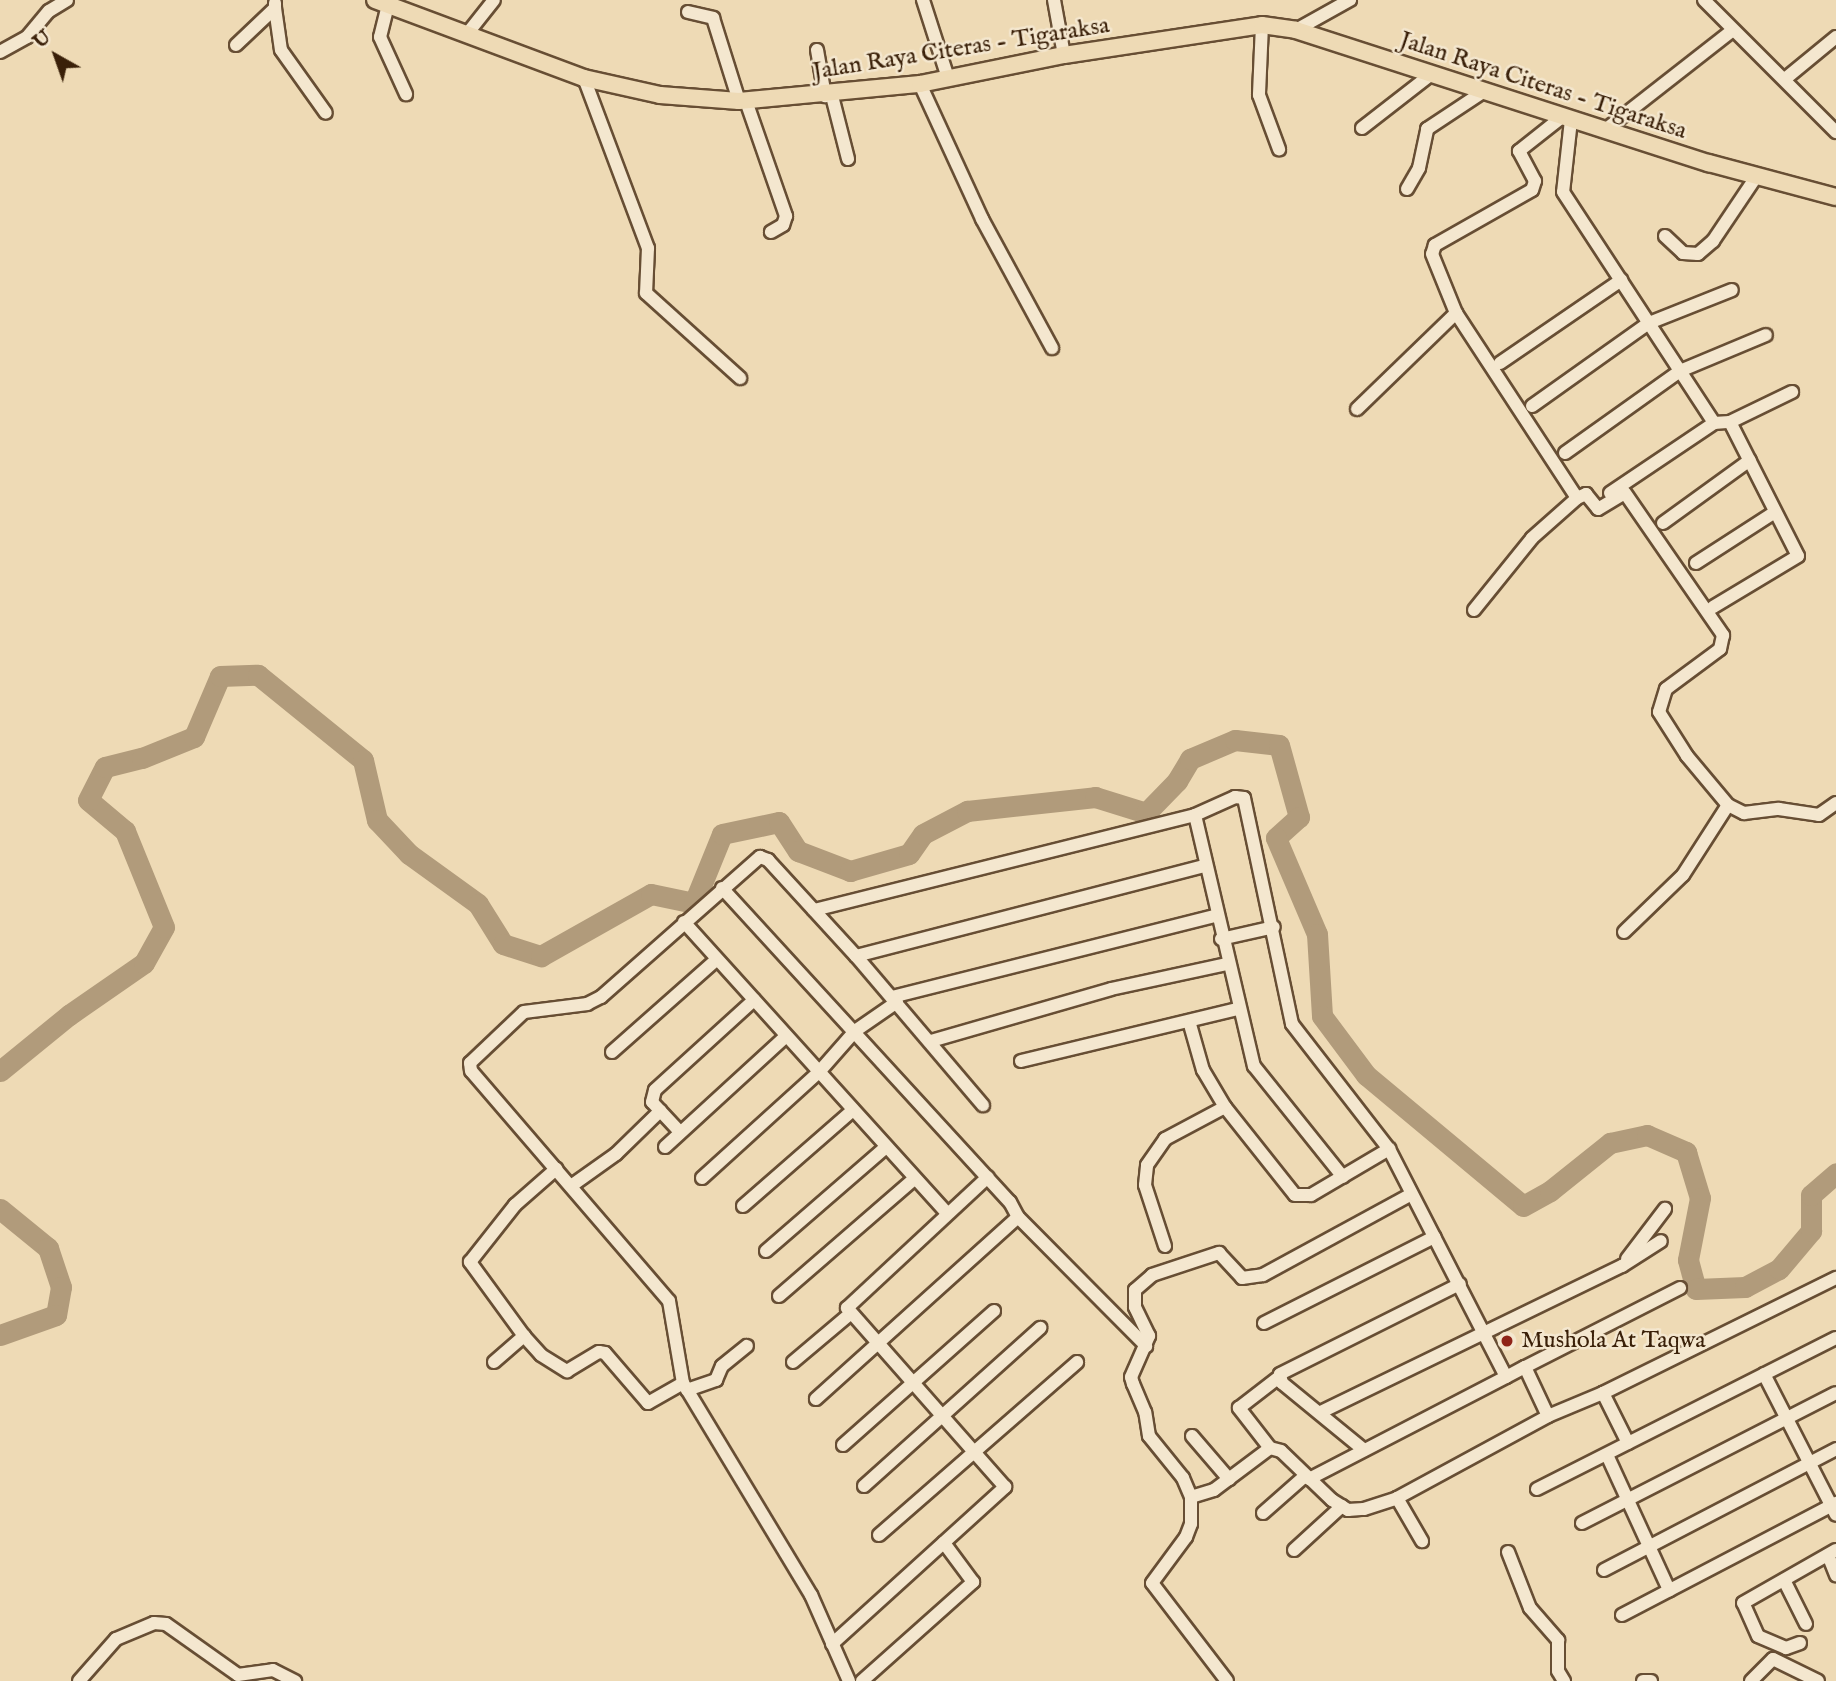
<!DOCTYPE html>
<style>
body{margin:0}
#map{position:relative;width:1836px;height:1681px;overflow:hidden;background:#eedab5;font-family:"IM FELL English",serif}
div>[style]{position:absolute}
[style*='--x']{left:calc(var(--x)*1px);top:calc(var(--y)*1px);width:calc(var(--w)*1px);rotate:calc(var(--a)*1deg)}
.river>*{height:21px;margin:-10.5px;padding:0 10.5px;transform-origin:10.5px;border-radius:10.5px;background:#b19b7b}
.roads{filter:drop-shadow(2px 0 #674e34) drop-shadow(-2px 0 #674e34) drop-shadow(0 2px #674e34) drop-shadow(0 -2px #674e34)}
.minor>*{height:12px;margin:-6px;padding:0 6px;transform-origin:6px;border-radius:6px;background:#f4e7cf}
.major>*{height:16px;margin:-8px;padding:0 8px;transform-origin:8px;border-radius:8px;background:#eedab5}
.dots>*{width:19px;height:19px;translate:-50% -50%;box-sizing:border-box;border:4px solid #f4e7cf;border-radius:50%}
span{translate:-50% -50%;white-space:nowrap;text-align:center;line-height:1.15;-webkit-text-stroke:5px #f4e7cf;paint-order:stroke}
.street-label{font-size:24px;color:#3a2009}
.poi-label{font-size:24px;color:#3a2009}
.left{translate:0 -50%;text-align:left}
.north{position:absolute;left:21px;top:21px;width:70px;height:70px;-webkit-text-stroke:5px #f4e7cf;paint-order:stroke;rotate:320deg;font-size:19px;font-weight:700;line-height:28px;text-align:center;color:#3a2009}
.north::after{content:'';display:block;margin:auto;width:24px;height:32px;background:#3a2009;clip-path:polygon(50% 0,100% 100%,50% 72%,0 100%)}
</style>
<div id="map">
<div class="river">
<i style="--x:0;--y:1071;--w:89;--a:-39.1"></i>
<i style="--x:69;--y:1015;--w:91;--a:-34.7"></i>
<i style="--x:144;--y:963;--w:41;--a:-60.9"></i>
<i style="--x:164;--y:927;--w:104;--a:-112.1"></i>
<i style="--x:125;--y:831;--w:48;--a:-140"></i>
<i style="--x:88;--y:800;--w:37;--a:-63"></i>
<i style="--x:105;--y:767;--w:38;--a:-14"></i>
<i style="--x:142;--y:758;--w:56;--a:-22"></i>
<i style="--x:194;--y:737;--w:66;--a:-66.9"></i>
<i style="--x:220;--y:676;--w:38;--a:-2"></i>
<i style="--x:258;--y:675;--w:135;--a:39"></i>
<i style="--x:363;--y:760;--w:62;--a:76.9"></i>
<i style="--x:377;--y:820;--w:47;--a:46.7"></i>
<i style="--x:409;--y:854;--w:85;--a:35.9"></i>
<i style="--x:478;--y:904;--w:47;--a:58"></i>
<i style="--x:503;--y:944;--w:40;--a:18"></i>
<i style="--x:541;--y:956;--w:126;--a:-29.4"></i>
<i style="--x:651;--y:894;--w:44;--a:11.8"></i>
<i style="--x:694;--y:903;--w:74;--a:-67.9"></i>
<i style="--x:722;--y:834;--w:58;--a:-11.9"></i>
<i style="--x:779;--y:822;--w:35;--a:57"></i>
<i style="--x:798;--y:851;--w:56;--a:21"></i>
<i style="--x:850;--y:871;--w:61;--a:-16.1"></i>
<i style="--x:909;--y:854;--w:24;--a:-55"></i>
<i style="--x:923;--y:834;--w:50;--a:-27.6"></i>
<i style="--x:967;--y:811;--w:129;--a:-6.2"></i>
<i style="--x:1095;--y:797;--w:53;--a:17.4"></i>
<i style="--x:1146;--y:813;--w:45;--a:-45.9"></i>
<i style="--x:1177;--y:781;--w:26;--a:-59"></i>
<i style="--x:1190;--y:759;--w:49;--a:-22.9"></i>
<i style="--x:1235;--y:740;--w:44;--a:6.5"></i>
<i style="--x:1279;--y:745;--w:75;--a:74.5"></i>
<i style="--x:1299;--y:817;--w:31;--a:138"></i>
<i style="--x:1276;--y:838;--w:104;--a:66.9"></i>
<i style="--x:1317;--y:934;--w:82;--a:86.5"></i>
<i style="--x:1322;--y:1016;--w:74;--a:53.3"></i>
<i style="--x:1366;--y:1075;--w:204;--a:39.8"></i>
<i style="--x:1523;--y:1206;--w:31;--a:-29"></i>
<i style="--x:1550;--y:1191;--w:77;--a:-38.7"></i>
<i style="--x:1610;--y:1143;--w:38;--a:-12"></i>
<i style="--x:1647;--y:1135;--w:43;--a:23.6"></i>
<i style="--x:1686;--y:1152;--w:48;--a:73.1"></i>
<i style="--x:1700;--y:1198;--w:63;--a:101"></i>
<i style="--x:1688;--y:1260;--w:30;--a:75"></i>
<i style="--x:1696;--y:1289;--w:49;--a:-2.3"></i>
<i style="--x:1745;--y:1287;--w:38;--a:-28"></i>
<i style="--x:1779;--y:1269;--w:50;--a:-49.9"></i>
<i style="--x:1811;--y:1231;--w:36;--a:-90"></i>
<i style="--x:1811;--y:1195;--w:33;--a:-41"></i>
<i style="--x:0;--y:1209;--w:62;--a:39.1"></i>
<i style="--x:48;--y:1248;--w:41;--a:71.6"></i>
<i style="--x:61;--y:1287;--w:28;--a:100"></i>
<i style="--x:56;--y:1315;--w:59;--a:160.3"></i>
</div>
<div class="roads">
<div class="minor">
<i style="--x:923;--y:0;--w:82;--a:72.2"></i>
<i style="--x:1054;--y:0;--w:56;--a:79.7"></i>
<i style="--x:1704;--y:0;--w:187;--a:45"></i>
<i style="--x:388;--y:5;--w:33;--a:104"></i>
<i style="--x:380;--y:37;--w:63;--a:65.5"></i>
<i style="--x:275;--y:8;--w:42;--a:81.9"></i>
<i style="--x:281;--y:50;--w:77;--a:54.5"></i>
<i style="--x:688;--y:12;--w:26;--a:13"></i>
<i style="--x:713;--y:18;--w:87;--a:72.6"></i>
<i style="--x:1262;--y:25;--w:70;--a:92.5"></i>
<i style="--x:1259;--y:95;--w:58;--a:69.7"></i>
<i style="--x:1296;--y:30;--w:62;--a:-29.1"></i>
<i style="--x:467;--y:34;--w:43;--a:-51.5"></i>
<i style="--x:236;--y:45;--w:54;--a:-43.5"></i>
<i style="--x:275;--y:8;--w:5;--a:-90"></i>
<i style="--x:817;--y:50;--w:47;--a:80.1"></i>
<i style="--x:0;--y:52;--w:31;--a:-29"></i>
<i style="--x:27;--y:37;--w:34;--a:-50"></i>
<i style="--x:49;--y:11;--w:21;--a:-31"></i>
<i style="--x:584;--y:78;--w:182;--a:69.4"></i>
<i style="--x:648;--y:248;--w:45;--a:92.5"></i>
<i style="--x:646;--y:293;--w:127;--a:42.1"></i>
<i style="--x:1785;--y:79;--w:66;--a:-39.5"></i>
<i style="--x:920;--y:84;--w:149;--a:65.3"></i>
<i style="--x:982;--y:219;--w:147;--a:61.5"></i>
<i style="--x:832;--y:96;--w:65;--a:75.7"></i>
<i style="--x:746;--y:101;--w:122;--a:70.8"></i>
<i style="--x:786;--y:216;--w:9;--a:108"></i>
<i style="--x:783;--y:225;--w:14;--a:150"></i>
<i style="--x:1562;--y:117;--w:55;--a:141.7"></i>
<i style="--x:1519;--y:151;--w:34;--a:62"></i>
<i style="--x:1535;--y:181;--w:9;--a:108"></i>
<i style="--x:1532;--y:190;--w:112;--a:150.4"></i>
<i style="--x:1435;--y:245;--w:9;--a:108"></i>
<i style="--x:1432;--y:254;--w:64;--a:67.9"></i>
<i style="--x:1456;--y:313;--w:221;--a:56.8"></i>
<i style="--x:1577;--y:498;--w:10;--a:-24"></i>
<i style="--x:1586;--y:494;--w:19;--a:51"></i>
<i style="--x:1598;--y:509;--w:31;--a:-31"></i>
<i style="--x:1625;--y:493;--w:173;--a:55.4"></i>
<i style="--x:1723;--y:635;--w:14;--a:102"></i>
<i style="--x:1720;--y:649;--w:67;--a:143.5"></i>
<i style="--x:1666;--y:689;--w:24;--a:107"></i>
<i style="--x:1659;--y:712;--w:52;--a:57.5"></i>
<i style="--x:1687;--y:756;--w:64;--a:50.1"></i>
<i style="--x:1728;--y:805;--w:83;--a:122.7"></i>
<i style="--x:1683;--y:875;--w:82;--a:136"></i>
<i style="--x:1571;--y:120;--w:72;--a:96.3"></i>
<i style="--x:1563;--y:192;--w:276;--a:56.8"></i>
<i style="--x:1714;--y:423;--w:16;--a:-4"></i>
<i style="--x:1730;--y:422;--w:150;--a:63.1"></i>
<i style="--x:1798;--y:556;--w:99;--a:149"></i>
<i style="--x:1362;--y:128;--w:86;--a:-37.9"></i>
<i style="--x:1605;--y:130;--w:162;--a:-38"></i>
<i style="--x:1407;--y:189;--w:24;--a:-60"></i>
<i style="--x:1419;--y:168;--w:40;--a:-78"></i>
<i style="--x:1427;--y:129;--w:67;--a:-33.5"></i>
<i style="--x:1665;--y:236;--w:25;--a:43"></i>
<i style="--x:1683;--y:253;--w:15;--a:4"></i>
<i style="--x:1698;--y:254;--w:20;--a:-41"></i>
<i style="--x:1713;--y:241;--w:77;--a:-56.1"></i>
<i style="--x:1500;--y:363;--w:147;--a:-34.4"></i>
<i style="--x:1532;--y:406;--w:143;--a:-35.4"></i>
<i style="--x:1649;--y:323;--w:89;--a:-21.7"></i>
<i style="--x:1357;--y:409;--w:138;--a:-44.1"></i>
<i style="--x:1730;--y:422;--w:69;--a:-25.8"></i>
<i style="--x:1565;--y:453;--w:141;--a:-35.5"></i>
<i style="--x:1680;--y:371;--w:93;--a:-22.7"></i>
<i style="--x:1610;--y:493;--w:125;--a:-33.9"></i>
<i style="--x:1663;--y:523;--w:107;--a:-35.9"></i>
<i style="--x:1696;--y:563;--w:94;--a:-32.8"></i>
<i style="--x:1474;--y:610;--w:92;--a:-51.1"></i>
<i style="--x:1532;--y:538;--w:60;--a:-41.6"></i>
<i style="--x:1728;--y:805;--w:18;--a:27"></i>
<i style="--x:1744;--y:813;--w:35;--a:-7"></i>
<i style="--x:1779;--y:809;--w:40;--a:8.5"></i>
<i style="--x:1819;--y:815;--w:21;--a:-35"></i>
<i style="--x:1195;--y:815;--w:258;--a:76.8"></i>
<i style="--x:1254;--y:1066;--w:142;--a:51.3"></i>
<i style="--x:722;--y:888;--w:426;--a:47.5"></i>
<i style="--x:1010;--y:1202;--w:17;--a:62"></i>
<i style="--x:1018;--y:1217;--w:272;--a:138"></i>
<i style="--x:814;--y:910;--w:393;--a:-14"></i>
<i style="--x:1195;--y:815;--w:44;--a:-24.2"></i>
<i style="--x:1235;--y:797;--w:9;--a:6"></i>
<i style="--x:1244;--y:798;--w:231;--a:78"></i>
<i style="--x:1292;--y:1024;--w:158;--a:52.2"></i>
<i style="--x:1389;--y:1149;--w:256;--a:62.8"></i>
<i style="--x:1506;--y:1377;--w:21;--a:-28"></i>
<i style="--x:1525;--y:1367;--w:54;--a:64.9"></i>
<i style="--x:1548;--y:1416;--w:60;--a:-22.7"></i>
<i style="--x:684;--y:922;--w:392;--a:47.9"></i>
<i style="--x:1221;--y:939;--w:54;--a:-12.8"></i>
<i style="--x:856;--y:956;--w:360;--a:-14.5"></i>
<i style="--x:892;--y:997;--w:333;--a:-14.1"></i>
<i style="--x:1189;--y:1021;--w:51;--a:74.1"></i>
<i style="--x:1203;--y:1070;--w:43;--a:59.3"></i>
<i style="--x:1225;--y:1107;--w:112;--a:51.5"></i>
<i style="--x:1295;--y:1195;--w:16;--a:0"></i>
<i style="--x:1311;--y:1195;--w:91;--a:-30.5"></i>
<i style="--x:931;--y:1041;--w:187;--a:-16.1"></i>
<i style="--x:1111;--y:989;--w:119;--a:-12.2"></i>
<i style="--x:612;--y:1052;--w:140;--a:-41.5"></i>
<i style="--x:1021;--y:1061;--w:223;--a:-13.5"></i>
<i style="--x:680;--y:1132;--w:41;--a:-133"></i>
<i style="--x:652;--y:1102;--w:12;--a:-76"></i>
<i style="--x:655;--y:1090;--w:134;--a:-42.3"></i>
<i style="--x:665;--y:1147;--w:164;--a:-42.5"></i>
<i style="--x:702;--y:1178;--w:158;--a:-42.2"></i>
<i style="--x:819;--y:1072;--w:55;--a:-48.7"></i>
<i style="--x:855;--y:1031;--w:51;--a:-34.6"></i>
<i style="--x:571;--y:1186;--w:55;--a:-35.4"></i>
<i style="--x:616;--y:1154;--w:62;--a:-44.3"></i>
<i style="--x:743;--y:1206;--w:146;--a:-41.1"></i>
<i style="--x:1018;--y:1217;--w:182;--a:45.2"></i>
<i style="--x:1165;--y:1246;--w:64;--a:-108.2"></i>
<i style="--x:1145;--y:1185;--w:20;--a:-84"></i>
<i style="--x:1147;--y:1165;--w:32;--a:-55"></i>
<i style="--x:1165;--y:1139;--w:68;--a:-28.1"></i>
<i style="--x:766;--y:1251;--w:159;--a:-40.9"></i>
<i style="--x:1627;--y:1259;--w:63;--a:-52.8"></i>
<i style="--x:779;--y:1296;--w:180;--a:-40.9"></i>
<i style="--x:1264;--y:1323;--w:191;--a:-26.8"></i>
<i style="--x:524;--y:1336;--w:92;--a:-126.1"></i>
<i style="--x:470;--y:1262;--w:73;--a:-51.7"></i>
<i style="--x:515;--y:1205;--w:55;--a:-41.3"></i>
<i style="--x:494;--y:1362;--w:40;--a:-41"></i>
<i style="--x:524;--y:1336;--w:25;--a:48"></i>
<i style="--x:541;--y:1355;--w:31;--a:32"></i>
<i style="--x:567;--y:1371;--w:37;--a:-31"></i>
<i style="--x:599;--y:1352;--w:6;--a:9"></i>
<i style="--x:605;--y:1353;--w:66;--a:49.3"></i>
<i style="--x:648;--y:1403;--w:40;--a:-29.7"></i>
<i style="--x:793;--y:1362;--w:75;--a:-40.1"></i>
<i style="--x:1525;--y:1367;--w:174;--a:-27"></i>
<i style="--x:1764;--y:1374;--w:158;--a:62.9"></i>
<i style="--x:687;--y:1390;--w:31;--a:-19"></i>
<i style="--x:716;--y:1380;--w:15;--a:-67"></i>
<i style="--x:722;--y:1366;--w:32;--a:-39"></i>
<i style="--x:1321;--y:1412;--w:335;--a:-25.9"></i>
<i style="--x:1622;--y:1266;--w:46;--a:-32.7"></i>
<i style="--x:1192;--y:1436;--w:57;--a:49.3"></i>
<i style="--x:1628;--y:1443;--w:56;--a:-116.6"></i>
<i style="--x:1603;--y:1393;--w:260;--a:-26.3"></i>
<i style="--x:843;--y:1445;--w:202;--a:-41.6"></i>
<i style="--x:1270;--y:1448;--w:51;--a:-127.8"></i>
<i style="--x:1239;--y:1408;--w:49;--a:-37.6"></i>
<i style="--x:1364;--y:1450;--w:106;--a:-140.7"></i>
<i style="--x:1282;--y:1383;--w:9;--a:-103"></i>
<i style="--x:1280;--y:1374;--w:201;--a:-26.6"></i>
<i style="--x:1607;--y:1455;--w:149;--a:65.3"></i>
<i style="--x:1309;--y:1479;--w:222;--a:-27.4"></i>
<i style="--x:864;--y:1486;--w:237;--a:-41.9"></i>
<i style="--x:1537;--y:1489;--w:335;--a:-26.8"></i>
<i style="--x:1191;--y:1497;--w:24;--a:-17"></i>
<i style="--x:1214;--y:1490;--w:70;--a:-36.9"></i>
<i style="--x:1270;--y:1448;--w:11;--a:15"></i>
<i style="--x:1281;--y:1451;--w:71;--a:43.9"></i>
<i style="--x:1332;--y:1500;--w:19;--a:32"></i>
<i style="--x:1348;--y:1510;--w:16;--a:-4"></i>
<i style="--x:1364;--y:1509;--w:35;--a:-18"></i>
<i style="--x:1397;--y:1498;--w:172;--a:-28.5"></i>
<i style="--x:1397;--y:1498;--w:50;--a:59.8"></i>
<i style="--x:1263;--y:1513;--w:56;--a:-41.4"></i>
<i style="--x:1582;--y:1523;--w:285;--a:-27.1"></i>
<i style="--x:879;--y:1535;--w:263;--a:-41.1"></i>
<i style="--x:1294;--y:1550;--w:65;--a:-42.5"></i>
<i style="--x:1508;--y:1552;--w:60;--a:68.6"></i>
<i style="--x:1530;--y:1608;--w:43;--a:48.8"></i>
<i style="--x:1558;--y:1640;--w:31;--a:90"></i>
<i style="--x:1558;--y:1671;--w:12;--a:59"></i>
<i style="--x:1828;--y:1555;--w:22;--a:68"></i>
<i style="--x:1604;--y:1570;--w:262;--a:-27.5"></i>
<i style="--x:1784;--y:1580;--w:49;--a:63.4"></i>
<i style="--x:1622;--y:1615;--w:242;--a:-27.6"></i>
<i style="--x:1800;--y:1643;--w:15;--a:160"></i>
<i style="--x:1786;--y:1648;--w:30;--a:-157"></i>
<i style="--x:1758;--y:1636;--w:36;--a:-114"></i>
<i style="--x:1743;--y:1603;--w:107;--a:-29.7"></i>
<i style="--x:832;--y:1644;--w:234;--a:-42.2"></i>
<i style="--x:1005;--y:1487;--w:239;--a:-131.4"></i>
<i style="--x:847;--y:1308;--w:192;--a:-42.9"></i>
<i style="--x:79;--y:1681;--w:56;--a:-48.6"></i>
<i style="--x:116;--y:1639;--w:41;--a:-22.8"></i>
<i style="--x:154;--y:1623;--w:12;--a:5"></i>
<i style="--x:166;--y:1624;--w:88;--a:35.3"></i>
<i style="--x:238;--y:1675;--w:35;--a:-8"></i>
<i style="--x:273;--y:1670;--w:25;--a:27"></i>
<i style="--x:849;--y:1681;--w:94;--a:-113.8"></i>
<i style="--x:811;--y:1595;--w:248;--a:-121.1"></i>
<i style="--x:683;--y:1383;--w:83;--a:-99.7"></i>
<i style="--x:669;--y:1301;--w:303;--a:-130.7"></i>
<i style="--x:471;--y:1071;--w:8;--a:-97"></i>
<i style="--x:470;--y:1063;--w:74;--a:-43.4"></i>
<i style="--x:524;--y:1012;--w:64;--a:-7.2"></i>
<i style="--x:587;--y:1004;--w:16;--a:-27"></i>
<i style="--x:601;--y:997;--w:212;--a:-41.4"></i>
<i style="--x:760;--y:857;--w:9;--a:21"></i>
<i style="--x:768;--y:860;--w:130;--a:47.5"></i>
<i style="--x:856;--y:956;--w:196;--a:49.6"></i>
<i style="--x:862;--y:1681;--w:149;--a:-41.7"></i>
<i style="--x:973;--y:1582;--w:49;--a:-126.6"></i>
<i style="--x:1227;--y:1681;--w:123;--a:-127.4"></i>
<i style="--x:1152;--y:1583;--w:57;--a:-53.5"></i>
<i style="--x:1186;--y:1537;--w:14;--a:-69"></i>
<i style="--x:1191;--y:1524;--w:27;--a:-90"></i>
<i style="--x:1191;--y:1497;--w:21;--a:-113"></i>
<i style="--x:1183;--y:1478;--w:54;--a:-129"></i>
<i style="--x:1149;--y:1436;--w:24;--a:-99"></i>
<i style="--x:1145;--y:1412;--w:30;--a:-113"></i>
<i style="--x:1133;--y:1384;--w:7;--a:-106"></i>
<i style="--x:1131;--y:1377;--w:45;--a:-66.3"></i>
<i style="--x:1149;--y:1336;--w:32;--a:-116"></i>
<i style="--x:1135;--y:1307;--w:17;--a:-90"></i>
<i style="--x:1135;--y:1290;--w:23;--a:-41"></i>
<i style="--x:1152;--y:1275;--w:71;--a:-18.2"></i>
<i style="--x:1219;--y:1253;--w:34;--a:47"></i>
<i style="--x:1242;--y:1278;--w:21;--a:-8"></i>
<i style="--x:1263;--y:1275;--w:167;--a:-28.6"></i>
<i style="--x:1643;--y:1681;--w:8;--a:0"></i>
<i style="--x:1751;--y:1681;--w:31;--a:-45"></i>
<i style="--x:1773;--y:1659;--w:50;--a:26.1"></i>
</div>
<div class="major">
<i style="--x:375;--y:0;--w:223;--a:20.5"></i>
<i style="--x:584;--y:78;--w:78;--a:12.6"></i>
<i style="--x:660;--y:95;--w:79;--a:4.3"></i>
<i style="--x:739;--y:101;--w:182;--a:-5.4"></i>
<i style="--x:920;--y:84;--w:147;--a:-11.4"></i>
<i style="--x:1064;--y:55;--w:200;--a:-8.6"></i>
<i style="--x:1262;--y:25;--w:34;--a:8"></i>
<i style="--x:1296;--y:30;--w:434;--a:17.9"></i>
<i style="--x:1709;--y:163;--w:131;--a:15"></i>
</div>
</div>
<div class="dots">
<i style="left:1507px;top:1341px;background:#8f2418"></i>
</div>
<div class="street-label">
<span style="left:961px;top:49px;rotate:-9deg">Jalan Raya Citeras - Tigaraksa</span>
<span style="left:1543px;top:86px;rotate:18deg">Jalan Raya Citeras - Tigaraksa</span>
</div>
<div class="poi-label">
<span class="left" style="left:1521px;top:1341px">Mushola At Taqwa</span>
</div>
<div class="north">U</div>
</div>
